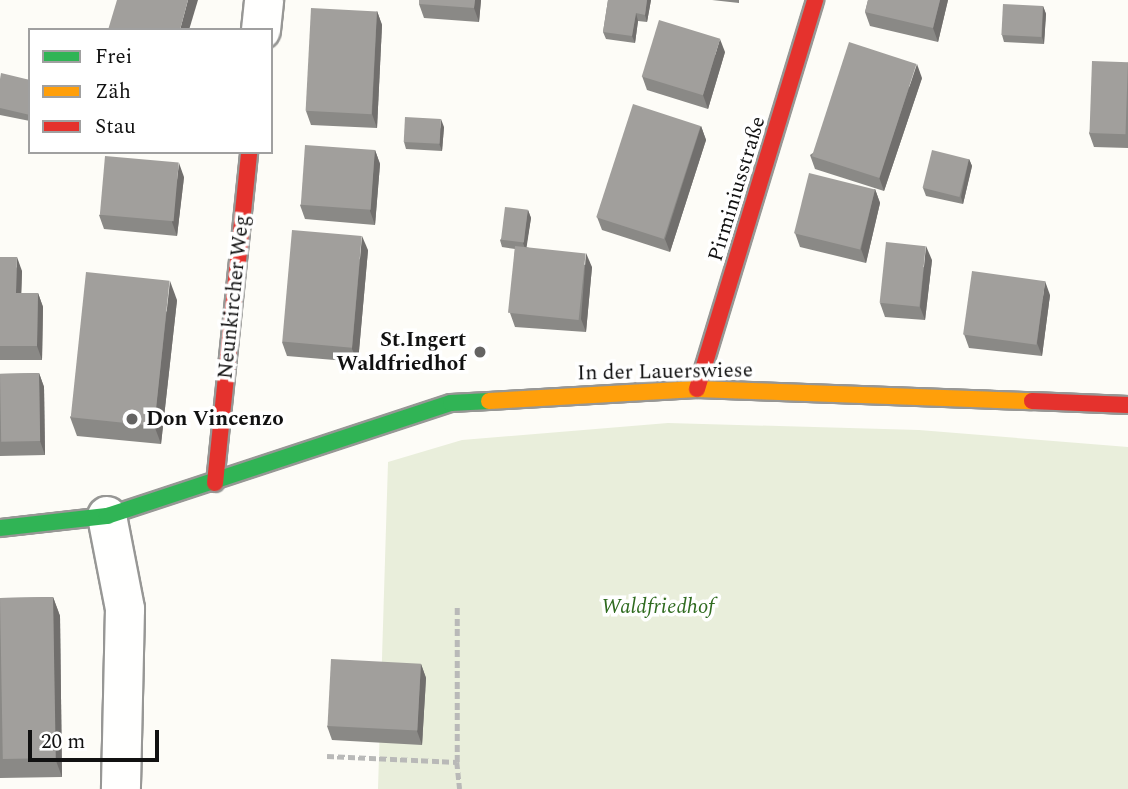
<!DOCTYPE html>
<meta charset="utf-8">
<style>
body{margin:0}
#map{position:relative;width:1128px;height:789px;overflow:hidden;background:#fdfcf7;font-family:Spectral,serif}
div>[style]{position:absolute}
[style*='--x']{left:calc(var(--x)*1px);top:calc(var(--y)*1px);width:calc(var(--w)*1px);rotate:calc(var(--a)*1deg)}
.cemetery>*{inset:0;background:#e9eedb}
.path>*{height:4.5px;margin-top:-2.25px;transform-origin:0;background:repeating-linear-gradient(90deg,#b9b9b8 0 7px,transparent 0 10.5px)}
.roads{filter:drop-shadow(2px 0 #979795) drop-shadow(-2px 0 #979795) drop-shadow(0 2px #979795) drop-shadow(0 -2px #979795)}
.street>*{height:38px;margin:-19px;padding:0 19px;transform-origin:19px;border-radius:19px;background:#fffffe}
.fast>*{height:16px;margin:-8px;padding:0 8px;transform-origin:8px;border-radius:8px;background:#30b455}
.slow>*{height:16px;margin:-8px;padding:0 8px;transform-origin:8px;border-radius:8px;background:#ff9f0a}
.jam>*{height:16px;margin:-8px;padding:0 8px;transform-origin:8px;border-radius:8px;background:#e5322d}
.wall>*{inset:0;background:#8a8986}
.shaded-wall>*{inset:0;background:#716f6d}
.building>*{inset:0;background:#a19f9c;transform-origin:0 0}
.dots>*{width:19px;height:19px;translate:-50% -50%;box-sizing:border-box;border:4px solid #fff;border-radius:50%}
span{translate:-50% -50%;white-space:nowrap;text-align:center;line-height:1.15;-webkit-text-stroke:7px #fff;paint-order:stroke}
.street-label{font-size:21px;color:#111}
.poi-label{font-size:21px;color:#111;font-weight:700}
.right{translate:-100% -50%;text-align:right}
.left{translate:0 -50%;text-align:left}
.park-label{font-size:21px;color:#2f6b1f;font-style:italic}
.legend{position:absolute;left:28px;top:28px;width:245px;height:126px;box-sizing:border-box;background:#fff;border:2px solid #a0a0a0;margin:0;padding:9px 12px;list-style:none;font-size:21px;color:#111}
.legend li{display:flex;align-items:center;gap:14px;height:35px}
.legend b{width:35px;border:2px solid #a0a0a0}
.scale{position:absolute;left:28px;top:730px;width:131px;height:32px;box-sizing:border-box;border:4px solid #111;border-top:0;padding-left:9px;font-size:21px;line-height:24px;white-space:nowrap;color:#111;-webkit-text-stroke:5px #fff;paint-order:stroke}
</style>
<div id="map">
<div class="cemetery">
<i style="clip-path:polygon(668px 423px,919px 430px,1128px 447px,1128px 789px,378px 789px,388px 462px,462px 440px)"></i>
</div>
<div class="path">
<i style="--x:327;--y:756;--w:130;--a:2.6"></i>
<i style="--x:457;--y:762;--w:156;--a:-90"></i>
<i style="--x:457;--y:762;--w:27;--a:84"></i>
</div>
<div class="roads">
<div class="street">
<i style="--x:261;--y:30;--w:30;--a:-84"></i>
<i style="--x:107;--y:516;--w:95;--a:79"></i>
<i style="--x:125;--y:609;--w:180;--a:91.3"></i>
</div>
<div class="fast">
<i style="--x:0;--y:528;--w:108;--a:-6.4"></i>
<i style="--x:107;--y:516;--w:362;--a:-18.2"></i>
<i style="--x:451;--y:403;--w:38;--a:-3"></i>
</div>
<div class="slow">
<i style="--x:489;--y:401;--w:208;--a:-3.3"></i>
<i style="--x:697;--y:389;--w:335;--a:2.1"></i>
</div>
<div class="jam">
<i style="--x:697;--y:389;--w:407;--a:-73.1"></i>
<i style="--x:1032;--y:401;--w:96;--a:2.4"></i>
<i style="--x:215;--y:483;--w:333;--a:-84.1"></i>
</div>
</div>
<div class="wall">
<i style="clip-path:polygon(481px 0,479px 22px,424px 18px,419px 4px)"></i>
<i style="clip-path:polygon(608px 0,651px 0,647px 22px,638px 21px,635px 43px,606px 39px,603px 32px)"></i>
<i style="clip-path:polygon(712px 0,739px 0,739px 3px)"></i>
<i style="clip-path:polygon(868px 0,948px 0,938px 42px,870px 26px,865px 12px)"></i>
<i style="clip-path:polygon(1043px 6px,1046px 14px,1044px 44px,1004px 42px,1002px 35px)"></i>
<i style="clip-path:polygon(377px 11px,382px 25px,377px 128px,311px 125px,306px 111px)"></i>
<i style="clip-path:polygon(725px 52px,708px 109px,647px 90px,642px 76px)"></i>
<i style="clip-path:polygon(1128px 62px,1128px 148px,1094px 147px,1089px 133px)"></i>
<i style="clip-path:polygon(922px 78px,884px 191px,815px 169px,810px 155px)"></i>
<i style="clip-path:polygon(0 79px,30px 80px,30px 121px,0 115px)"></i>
<i style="clip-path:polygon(701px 126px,706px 140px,670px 252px,602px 230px,597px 217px)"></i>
<i style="clip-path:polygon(444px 127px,442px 151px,406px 149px,404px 142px)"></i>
<i style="clip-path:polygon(375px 150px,380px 164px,375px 225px,305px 219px,300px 205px)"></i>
<i style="clip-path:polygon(969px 159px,972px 166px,963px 204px,926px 196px,923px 188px)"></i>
<i style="clip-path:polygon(184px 177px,177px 236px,104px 229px,99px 215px)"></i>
<i style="clip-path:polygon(875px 189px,880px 203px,866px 263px,800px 247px,795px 233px)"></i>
<i style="clip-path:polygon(528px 210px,531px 218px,526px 247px,592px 267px,586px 332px,515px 327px,510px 313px,515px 249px,502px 247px,500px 240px)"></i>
<i style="clip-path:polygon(368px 250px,358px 362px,287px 356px,282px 342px)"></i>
<i style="clip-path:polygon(0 257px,22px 271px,21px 293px,38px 293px,43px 307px,42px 360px,0 360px)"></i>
<i style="clip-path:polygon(932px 260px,925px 320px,885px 317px,880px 303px)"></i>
<i style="clip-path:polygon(1050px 295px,1042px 356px,969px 348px,964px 334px)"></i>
<i style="clip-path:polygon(177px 300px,161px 444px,77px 436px,70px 417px)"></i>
<i style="clip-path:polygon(39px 373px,44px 387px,45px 455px,0 456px,0 374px)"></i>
<i style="clip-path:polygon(53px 597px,60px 616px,62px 777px,0 778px,0 598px)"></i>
<i style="clip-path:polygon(421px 664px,426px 678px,422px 745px,332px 740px,327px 726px)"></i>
</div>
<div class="shaded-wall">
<i style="clip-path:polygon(188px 0,198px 0,189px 30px,180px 30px)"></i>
<i style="clip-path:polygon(475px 0,481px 0,479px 22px,474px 8px)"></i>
<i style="clip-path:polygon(647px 0,651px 0,647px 22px,645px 15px)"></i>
<i style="clip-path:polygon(940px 0,948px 0,938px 42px,933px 28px)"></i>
<i style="clip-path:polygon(1043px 6px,1046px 14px,1044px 44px,1042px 37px)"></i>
<i style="clip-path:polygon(377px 11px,382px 25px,377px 128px,372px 114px)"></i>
<i style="clip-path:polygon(636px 13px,638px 21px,635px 43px,632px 36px)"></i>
<i style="clip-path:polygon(720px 39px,725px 52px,708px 109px,703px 95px)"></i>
<i style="clip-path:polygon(917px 64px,922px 78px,884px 191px,879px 177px)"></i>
<i style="clip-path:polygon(441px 119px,444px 127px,442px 151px,439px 143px)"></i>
<i style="clip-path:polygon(701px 126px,706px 140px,670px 252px,665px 239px)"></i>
<i style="clip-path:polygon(375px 150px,380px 164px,375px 225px,370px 211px)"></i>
<i style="clip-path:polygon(969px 159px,972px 166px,963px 204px,961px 197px)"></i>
<i style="clip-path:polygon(179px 163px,184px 177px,177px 236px,172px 222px)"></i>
<i style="clip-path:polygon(875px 189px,880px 203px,866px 263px,861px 249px)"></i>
<i style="clip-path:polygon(528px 210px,531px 218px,526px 251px,523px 243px)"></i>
<i style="clip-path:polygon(362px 236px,368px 250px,358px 362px,352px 349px)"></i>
<i style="clip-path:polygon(926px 246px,932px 260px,925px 320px,920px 307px)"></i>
<i style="clip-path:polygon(586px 253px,592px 267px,586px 332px,581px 319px)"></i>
<i style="clip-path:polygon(17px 257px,22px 271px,21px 306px,16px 293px)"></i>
<i style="clip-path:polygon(170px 281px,177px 300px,161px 444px,154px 425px)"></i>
<i style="clip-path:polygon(1045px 281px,1050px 295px,1042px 356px,1037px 343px)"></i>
<i style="clip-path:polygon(38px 293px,43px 307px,42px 360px,37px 346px)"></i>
<i style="clip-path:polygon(39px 373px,44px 387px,45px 455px,40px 441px)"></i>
<i style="clip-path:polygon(53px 597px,60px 616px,62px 777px,55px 758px)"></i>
<i style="clip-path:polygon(421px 664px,426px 678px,422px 745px,417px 731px)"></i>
</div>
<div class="building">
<i style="clip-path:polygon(117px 0,188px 0,180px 30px,108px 30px)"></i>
<i style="clip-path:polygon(419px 0,475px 0,474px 8px,419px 4px)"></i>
<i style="clip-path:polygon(608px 0,647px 0,645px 15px,636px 13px,632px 36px,603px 32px)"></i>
<i style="clip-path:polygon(868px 0,940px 0,933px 28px,865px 12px)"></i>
<i style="left:1003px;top:4px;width:40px;height:31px;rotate:3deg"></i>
<i style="left:311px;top:8px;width:66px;height:103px;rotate:3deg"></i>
<i style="left:659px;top:20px;width:64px;height:59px;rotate:17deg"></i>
<i style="left:849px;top:42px;width:71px;height:120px;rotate:18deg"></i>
<i style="left:1092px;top:61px;width:36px;height:72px;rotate:2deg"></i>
<i style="clip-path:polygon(1px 73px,30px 80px,30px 115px,0 108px,0 79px)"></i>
<i style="left:633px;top:104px;width:71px;height:119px;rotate:18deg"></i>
<i style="left:405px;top:117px;width:36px;height:25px;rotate:3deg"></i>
<i style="left:305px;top:145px;width:70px;height:60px;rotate:4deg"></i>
<i style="left:932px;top:150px;width:38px;height:39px;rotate:14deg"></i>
<i style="left:105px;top:156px;width:74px;height:59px;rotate:5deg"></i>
<i style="left:809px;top:173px;width:68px;height:62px;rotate:14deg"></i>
<i style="left:505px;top:207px;width:23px;height:33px;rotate:7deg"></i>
<i style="left:292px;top:230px;width:70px;height:112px;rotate:5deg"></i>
<i style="left:886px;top:242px;width:40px;height:61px;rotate:6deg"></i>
<i style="left:515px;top:246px;width:71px;height:67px;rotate:6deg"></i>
<i style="clip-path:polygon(0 257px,17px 257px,16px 293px,38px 293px,37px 346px,0 346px)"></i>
<i style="left:972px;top:271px;width:74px;height:64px;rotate:8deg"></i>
<i style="left:86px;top:272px;width:84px;height:146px;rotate:6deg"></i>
<i style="left:39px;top:373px;width:68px;height:39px;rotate:89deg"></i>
<i style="left:53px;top:597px;width:161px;height:53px;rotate:89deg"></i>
<i style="left:331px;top:659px;width:90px;height:67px;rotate:3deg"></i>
</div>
<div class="dots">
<i style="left:480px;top:352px;background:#646362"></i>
<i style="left:132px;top:419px;background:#646362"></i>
</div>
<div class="street-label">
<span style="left:737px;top:189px;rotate:-73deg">Pirminiusstraße</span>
<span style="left:234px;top:297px;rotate:-84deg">Neunkircher Weg</span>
<span style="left:665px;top:372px;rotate:-1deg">In der Lauerswiese</span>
</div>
<div class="poi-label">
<span class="right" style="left:466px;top:352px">St.Ingert<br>Waldfriedhof</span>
<span class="left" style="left:146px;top:419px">Don Vincenzo</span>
</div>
<div class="park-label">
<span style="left:658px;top:607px">Waldfriedhof</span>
</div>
<ul class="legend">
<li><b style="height:9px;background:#30b455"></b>Frei</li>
<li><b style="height:9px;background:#ff9f0a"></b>Zäh</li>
<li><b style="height:9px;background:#e5322d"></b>Stau</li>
</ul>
<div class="scale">20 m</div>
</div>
